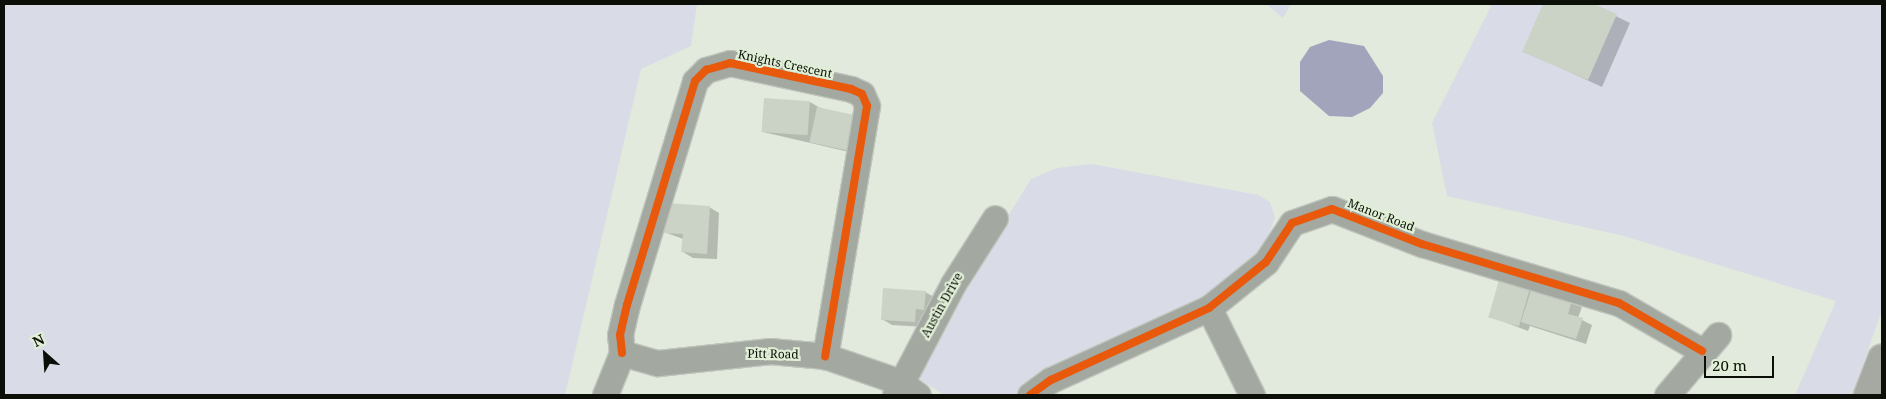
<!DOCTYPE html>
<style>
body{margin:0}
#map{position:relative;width:1886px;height:399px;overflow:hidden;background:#e2e9dd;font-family:"Noto Serif",serif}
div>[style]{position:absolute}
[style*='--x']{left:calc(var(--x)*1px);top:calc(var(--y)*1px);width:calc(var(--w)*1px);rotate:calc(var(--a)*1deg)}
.green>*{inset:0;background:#d9dce6}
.water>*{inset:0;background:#a2a4bb}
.shadow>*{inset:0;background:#0003}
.building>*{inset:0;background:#cbd2c6;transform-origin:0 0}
.roads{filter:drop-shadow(1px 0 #c0c5bc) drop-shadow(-1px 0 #c0c5bc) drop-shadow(0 1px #c0c5bc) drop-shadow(0 -1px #c0c5bc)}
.minor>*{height:25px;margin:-12.5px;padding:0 12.5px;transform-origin:12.5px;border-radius:12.5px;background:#a3a8a1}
.major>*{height:28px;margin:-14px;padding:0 14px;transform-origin:14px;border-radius:14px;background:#a6a9a1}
.cycleway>*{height:8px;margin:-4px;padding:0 4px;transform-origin:4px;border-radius:4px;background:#e8590c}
span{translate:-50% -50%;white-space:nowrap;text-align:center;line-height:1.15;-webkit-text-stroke:4.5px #e1efd7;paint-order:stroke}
.street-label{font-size:12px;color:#0b0f07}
.frame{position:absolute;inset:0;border:5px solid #0b0f07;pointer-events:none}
.north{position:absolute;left:20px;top:329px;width:50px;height:50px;-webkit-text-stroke:4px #e1efd7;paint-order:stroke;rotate:334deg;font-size:14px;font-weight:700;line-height:20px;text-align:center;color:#0b0f07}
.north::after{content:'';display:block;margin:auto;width:18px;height:22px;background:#0b0f07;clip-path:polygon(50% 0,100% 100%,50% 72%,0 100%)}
.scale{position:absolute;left:1704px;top:356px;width:70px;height:22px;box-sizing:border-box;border:2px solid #0b0f07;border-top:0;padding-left:6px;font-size:15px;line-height:18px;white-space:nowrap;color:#0b0f07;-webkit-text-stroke:4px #e1efd7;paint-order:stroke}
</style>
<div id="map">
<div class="green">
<i style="clip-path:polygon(4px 4px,697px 4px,691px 46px,641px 69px,565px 395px,4px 395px)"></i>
<i style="clip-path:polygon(1266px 4px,1291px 4px,1283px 18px)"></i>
<i style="clip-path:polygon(1492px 4px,1882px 4px,1882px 310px,1852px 395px,1795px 395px,1836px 301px,1624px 236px,1447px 196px,1432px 123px)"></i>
<i style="clip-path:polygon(1092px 164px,1258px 195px,1270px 202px,1275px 217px,1262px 254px,1197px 301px,1035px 378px,1017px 395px,944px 395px,917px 377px,971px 276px,1031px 179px,1057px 168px)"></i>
</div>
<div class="water">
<i style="clip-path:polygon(1329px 40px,1364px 46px,1383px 76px,1383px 93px,1370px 108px,1352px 117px,1329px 116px,1300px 91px,1300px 62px,1310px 47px)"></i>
</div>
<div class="shadow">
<i style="clip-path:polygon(1545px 4px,1591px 4px,1630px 23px,1602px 87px,1524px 51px)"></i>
<i style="clip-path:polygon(810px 102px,820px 108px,862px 155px,763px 132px)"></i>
<i style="clip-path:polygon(709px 207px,719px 213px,717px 259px,693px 258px,683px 252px,683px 239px,664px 232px)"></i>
<i style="clip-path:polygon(1529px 290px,1582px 307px,1578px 318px,1592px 325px,1586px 344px,1530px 326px,1528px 331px,1489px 316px)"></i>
<i style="clip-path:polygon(925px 292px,936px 298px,925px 327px,892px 325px,882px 319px)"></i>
</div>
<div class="building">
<i style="clip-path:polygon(1543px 4px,1594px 4px,1617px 14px,1588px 80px,1522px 52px)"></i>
<i style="left:764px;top:98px;width:46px;height:34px;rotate:4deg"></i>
<i style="left:817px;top:107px;width:43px;height:36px;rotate:12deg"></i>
<i style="clip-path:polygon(665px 203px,710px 206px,707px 254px,681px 252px,683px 234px,663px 233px)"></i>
<i style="left:1499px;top:280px;width:32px;height:39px;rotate:16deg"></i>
<i style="clip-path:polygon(1532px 287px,1572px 300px,1568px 314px,1583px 318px,1576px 339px,1521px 322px)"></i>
<i style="clip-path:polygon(883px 288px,926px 291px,924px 310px,916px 309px,915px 322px,881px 320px)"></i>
</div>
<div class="roads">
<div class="minor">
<i style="--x:1209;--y:308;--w:97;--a:63.7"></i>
<i style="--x:622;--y:353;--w:18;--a:-96"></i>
<i style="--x:620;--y:335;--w:31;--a:-77"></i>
<i style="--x:627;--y:305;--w:234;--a:-73.1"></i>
<i style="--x:695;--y:81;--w:16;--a:-45"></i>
<i style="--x:706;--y:70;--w:25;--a:-16"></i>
<i style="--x:730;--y:63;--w:124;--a:12.1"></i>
<i style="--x:851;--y:89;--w:12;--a:24"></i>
<i style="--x:862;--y:94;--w:13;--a:67"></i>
<i style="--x:867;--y:106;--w:254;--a:99.5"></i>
<i style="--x:622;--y:353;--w:37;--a:16"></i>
<i style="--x:658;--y:363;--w:113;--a:-6.1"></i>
<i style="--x:770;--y:351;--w:55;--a:5.2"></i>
<i style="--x:825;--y:356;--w:79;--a:19.1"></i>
<i style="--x:900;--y:382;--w:22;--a:36"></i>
<i style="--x:605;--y:395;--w:45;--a:-68"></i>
<i style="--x:895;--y:395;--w:125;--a:-62.4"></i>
<i style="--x:953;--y:284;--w:78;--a:-57.5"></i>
<i style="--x:1030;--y:395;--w:26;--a:-36"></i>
<i style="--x:1051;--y:380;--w:174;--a:-24.5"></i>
<i style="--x:1209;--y:308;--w:73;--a:-38.9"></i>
<i style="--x:1266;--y:262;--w:47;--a:-56.3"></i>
<i style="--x:1292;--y:223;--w:42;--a:-19.3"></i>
<i style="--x:1332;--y:209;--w:97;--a:21.3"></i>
<i style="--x:1422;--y:244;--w:206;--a:16.7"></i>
<i style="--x:1619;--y:303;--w:96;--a:30"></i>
<i style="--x:1667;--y:395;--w:79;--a:-49.6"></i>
</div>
<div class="major">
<i style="--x:1868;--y:395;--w:39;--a:-69"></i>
</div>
</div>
<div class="cycleway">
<i style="--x:622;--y:353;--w:18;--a:-96"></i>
<i style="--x:620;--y:335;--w:31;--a:-77"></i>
<i style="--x:627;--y:305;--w:234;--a:-73.1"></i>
<i style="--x:695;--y:81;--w:16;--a:-45"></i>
<i style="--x:706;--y:70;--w:25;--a:-16"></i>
<i style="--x:730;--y:63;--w:124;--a:12.1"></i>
<i style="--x:851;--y:89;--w:12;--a:24"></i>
<i style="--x:862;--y:94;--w:13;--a:67"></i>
<i style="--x:867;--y:106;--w:254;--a:99.5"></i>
<i style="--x:1030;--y:395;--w:26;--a:-36"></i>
<i style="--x:1051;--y:380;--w:174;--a:-24.5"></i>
<i style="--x:1209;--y:308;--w:73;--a:-38.9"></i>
<i style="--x:1266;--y:262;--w:47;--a:-56.3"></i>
<i style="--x:1292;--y:223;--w:42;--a:-19.3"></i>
<i style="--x:1332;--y:209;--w:97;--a:21.3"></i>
<i style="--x:1422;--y:244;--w:206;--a:16.7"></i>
<i style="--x:1619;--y:303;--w:96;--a:30"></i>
</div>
<div class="street-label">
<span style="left:785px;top:64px;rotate:12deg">Knights Crescent</span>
<span style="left:1381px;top:215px;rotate:21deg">Manor Road</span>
<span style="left:942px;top:305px;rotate:-61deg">Austin Drive</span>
<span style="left:773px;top:354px;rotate:1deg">Pitt Road</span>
</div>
<div class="frame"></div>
<div class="north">N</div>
<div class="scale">20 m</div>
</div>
